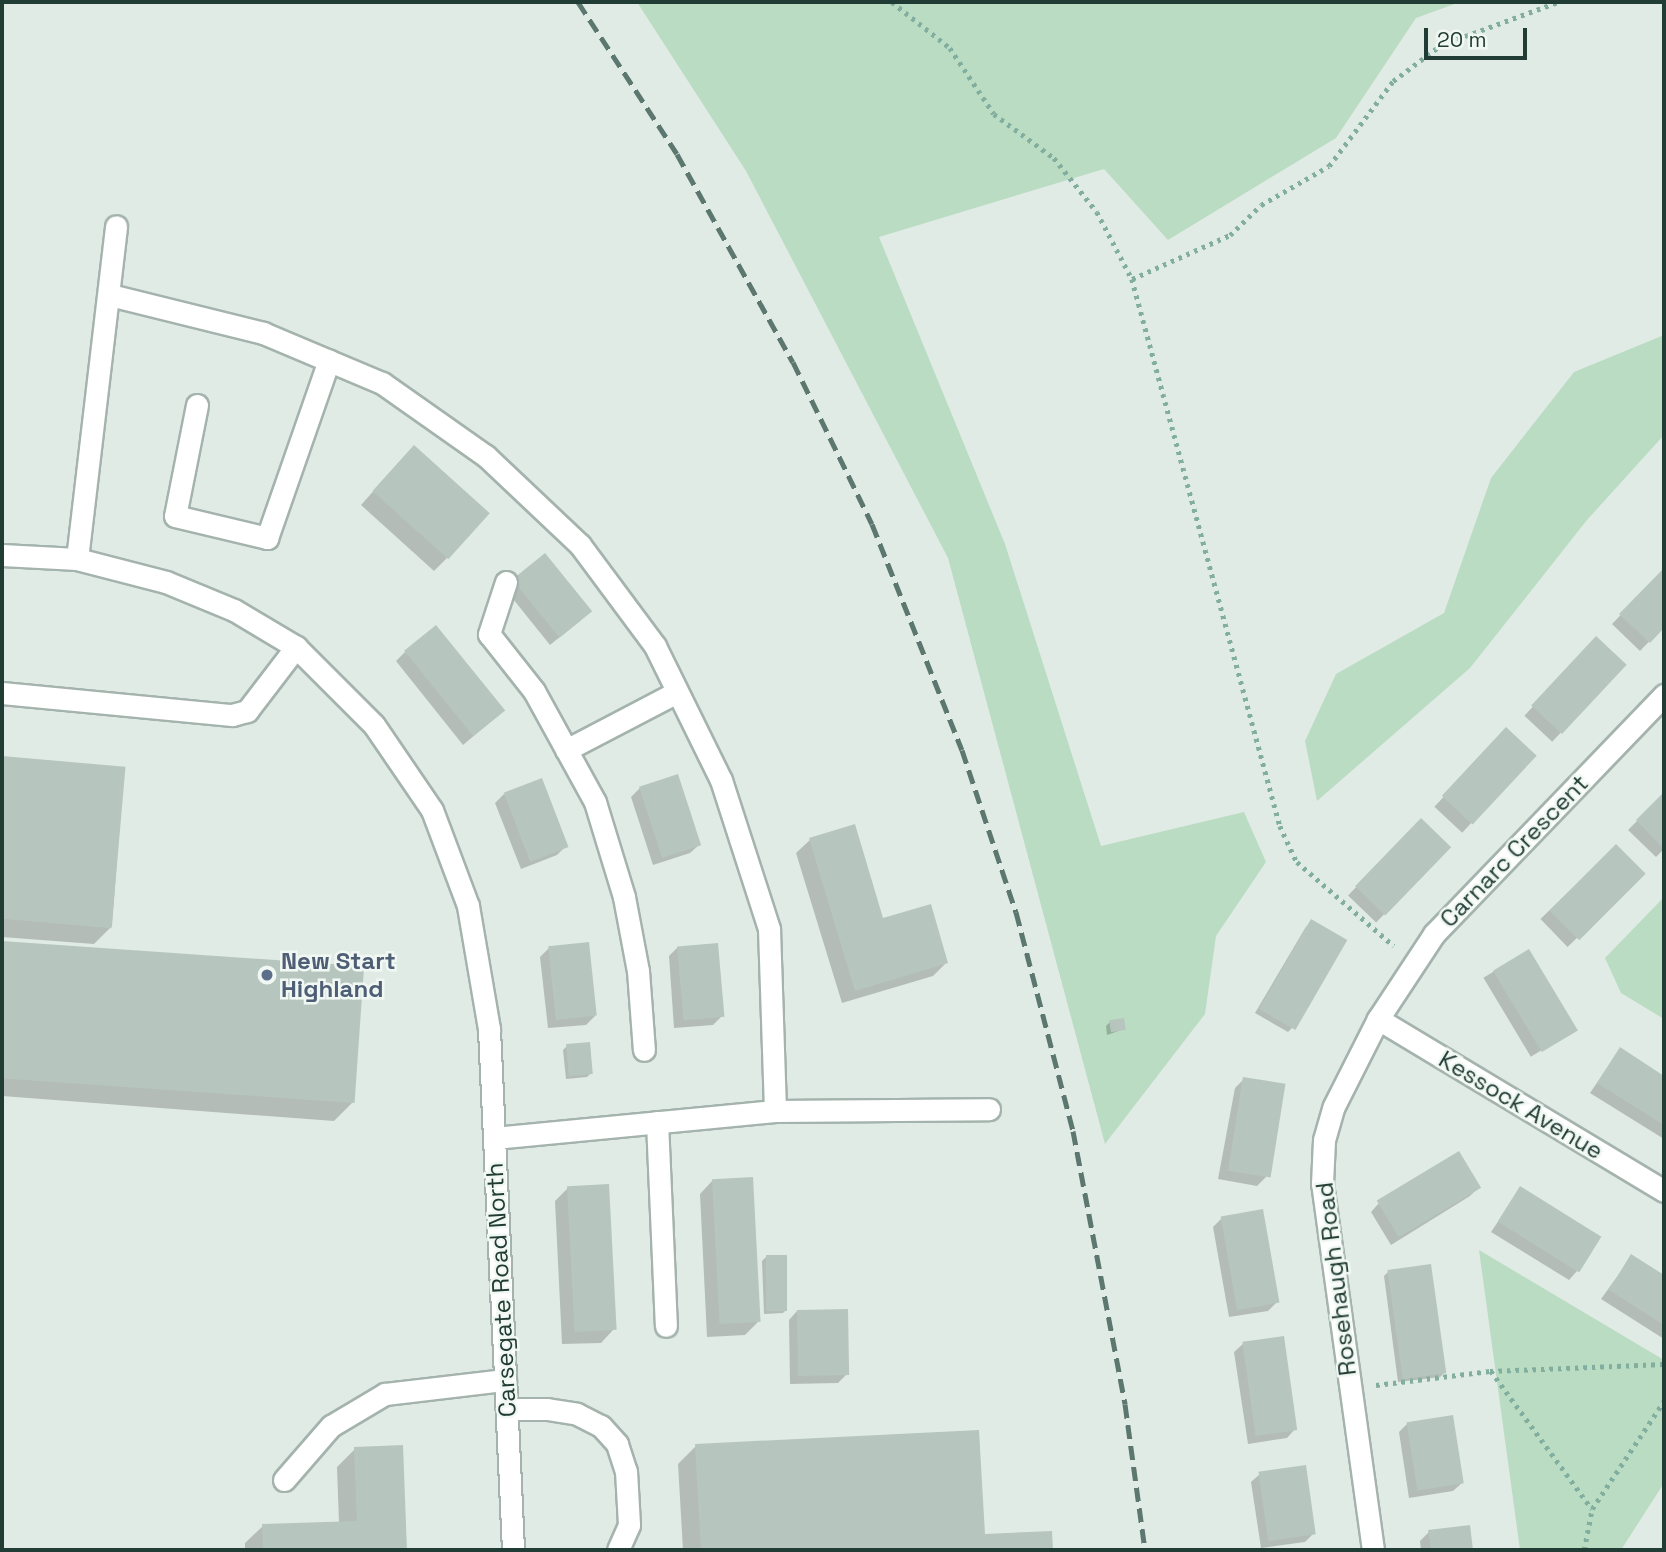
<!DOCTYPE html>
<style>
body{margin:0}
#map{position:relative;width:1666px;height:1552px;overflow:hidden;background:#e1ebe6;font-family:"Space Grotesk",sans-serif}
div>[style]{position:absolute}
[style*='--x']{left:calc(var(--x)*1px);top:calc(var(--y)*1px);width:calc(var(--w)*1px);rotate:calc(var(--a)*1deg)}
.green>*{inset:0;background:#badcc2}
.shadow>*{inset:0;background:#0003;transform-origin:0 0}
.building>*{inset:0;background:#b6c6bf;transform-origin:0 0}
.path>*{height:4.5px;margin-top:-2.25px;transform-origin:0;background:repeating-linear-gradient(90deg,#81ae9f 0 3.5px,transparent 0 8.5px)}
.roads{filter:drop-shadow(2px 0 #a4b3ad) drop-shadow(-2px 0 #a4b3ad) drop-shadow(0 2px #a4b3ad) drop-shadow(0 -2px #a4b3ad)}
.service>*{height:21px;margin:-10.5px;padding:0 10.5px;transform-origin:10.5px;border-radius:10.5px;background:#fff}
.minor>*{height:21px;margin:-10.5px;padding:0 10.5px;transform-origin:10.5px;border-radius:10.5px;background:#fff}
.rail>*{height:5px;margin-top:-2.5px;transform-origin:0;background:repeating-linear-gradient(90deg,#5c776f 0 14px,transparent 0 21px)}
.dots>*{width:19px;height:19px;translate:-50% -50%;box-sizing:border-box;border:4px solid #f1f8f4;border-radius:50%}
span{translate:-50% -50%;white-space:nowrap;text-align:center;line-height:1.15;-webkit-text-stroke:5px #f1f8f4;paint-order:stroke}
.street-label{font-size:24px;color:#213c34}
.service-label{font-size:24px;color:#4e5e75;font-weight:700}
.left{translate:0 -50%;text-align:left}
.frame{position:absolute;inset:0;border:4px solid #213c34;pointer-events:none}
.scale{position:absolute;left:1424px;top:28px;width:103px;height:32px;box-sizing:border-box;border:4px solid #213c34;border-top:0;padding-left:9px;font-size:21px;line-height:24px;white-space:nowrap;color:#213c34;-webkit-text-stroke:5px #f1f8f4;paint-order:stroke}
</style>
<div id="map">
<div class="green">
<i style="clip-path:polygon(637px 2px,1460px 2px,1416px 18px,1336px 138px,1168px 240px,1104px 169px,879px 237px,1005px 544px,1101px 846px,1244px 812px,1266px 862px,1216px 936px,1205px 1014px,1105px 1144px,948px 558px,746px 171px)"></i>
<i style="clip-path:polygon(1664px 335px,1664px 435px,1587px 520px,1470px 668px,1317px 801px,1305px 741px,1336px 674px,1444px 613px,1491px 478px,1574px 372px)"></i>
<i style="clip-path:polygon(1664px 897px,1664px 1019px,1621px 993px,1605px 958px)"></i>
<i style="clip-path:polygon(1479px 1250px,1664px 1360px,1664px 1483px,1621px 1550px,1520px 1550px)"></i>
</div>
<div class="shadow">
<i style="clip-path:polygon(401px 460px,447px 558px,434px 571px,361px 505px)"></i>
<i style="clip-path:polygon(1664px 570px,1664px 626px,1640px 651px,1612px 624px)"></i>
<i style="clip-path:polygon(514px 581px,581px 620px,550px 645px,505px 589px)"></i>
<i style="left:1596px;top:639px;width:38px;height:105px;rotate:43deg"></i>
<i style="clip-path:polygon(405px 652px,503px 711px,463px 745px,396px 661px)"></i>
<i style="left:1506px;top:730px;width:38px;height:105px;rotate:43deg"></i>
<i style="clip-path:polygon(2px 758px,124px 768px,112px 926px,94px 944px,2px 937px)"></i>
<i style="clip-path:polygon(640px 788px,699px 845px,690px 853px,653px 865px,631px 797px)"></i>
<i style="clip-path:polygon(504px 794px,566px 846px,557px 855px,521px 869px,495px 803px)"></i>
<i style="clip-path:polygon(1664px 794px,1664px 849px,1656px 857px,1628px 830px)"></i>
<i style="left:1421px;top:820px;width:39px;height:105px;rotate:44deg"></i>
<i style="clip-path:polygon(810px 840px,882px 921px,946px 963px,933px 976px,842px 1003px,796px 853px)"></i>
<i style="left:1616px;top:846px;width:39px;height:105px;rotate:46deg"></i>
<i style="clip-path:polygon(1307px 925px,1292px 1028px,1288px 1032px,1255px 1013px)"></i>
<i style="clip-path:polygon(2px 942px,362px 969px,352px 1103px,334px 1121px,2px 1096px)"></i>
<i style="clip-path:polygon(678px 947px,722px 1016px,713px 1025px,674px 1028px,669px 956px)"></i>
<i style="clip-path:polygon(549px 948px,595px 1016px,586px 1025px,548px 1028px,540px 957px)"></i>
<i style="left:1528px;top:951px;width:92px;height:52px;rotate:59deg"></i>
<i style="clip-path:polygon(1110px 1022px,1124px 1029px,1107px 1035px,1106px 1026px)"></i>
<i style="clip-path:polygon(567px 1046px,591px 1073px,587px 1077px,566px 1079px,563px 1050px)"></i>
<i style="clip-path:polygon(1620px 1049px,1664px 1077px,1664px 1139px,1590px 1093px)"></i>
<i style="clip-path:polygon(1244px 1079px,1266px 1177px,1257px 1186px,1218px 1179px,1235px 1088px)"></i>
<i style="clip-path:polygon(713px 1180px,758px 1322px,745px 1335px,707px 1337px,700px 1194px)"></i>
<i style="clip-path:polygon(1479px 1187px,1470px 1196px,1391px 1245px,1371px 1212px,1379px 1203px)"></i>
<i style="clip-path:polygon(568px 1188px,614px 1329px,601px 1343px,562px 1344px,555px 1201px)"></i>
<i style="clip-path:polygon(1520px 1189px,1577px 1271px,1569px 1280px,1491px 1232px)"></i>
<i style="clip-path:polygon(1222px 1218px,1277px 1302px,1268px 1311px,1229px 1317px,1213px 1227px)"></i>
<i style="clip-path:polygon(1632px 1256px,1664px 1277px,1664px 1339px,1601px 1299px)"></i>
<i style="clip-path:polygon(766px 1257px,787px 1309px,783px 1313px,764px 1314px,762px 1261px)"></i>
<i style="clip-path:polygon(1388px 1272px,1444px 1373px,1440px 1377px,1398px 1382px,1384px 1276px)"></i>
<i style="clip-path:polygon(797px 1311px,847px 1374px,838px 1383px,790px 1384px,789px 1320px)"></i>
<i style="clip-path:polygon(1243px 1344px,1295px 1429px,1287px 1438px,1248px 1444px,1234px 1352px)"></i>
<i style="clip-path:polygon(1407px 1424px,1462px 1483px,1453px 1491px,1409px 1498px,1399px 1432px)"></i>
<i style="clip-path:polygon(696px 1446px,983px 1536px,1050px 1533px,1051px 1550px,683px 1550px,678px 1464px)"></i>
<i style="clip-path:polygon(402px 1447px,405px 1550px,245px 1550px,245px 1543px,263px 1526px,339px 1523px,337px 1467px,355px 1449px)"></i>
<i style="clip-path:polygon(1260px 1474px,1314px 1533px,1305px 1542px,1261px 1548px,1251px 1482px)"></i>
<i style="clip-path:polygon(1468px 1527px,1472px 1550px,1421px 1550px,1420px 1541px,1429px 1532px)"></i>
</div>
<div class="building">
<i style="left:414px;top:445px;width:102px;height:62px;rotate:42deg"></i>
<i style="left:545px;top:553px;width:75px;height:42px;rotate:51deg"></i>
<i style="clip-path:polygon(1664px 568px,1664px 628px,1650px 643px,1619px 614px)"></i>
<i style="left:436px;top:625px;width:110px;height:41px;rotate:51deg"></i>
<i style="left:1596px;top:636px;width:42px;height:95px;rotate:43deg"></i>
<i style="left:1506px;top:727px;width:42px;height:94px;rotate:43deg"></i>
<i style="left:2px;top:756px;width:124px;height:162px;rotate:5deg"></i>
<i style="left:678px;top:774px;width:75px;height:41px;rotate:72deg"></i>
<i style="left:542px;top:778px;width:74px;height:41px;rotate:69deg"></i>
<i style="clip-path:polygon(1664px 792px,1664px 849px,1636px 820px)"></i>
<i style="left:1421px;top:818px;width:42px;height:95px;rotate:44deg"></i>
<i style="clip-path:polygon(855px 824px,883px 918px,931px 904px,948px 963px,855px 991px,809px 838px)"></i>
<i style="left:1616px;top:844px;width:42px;height:94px;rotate:45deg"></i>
<i style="left:1311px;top:919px;width:42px;height:104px;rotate:30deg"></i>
<i style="left:2px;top:941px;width:363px;height:137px;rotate:4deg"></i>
<i style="left:589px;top:942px;width:74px;height:41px;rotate:84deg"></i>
<i style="left:718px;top:943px;width:74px;height:41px;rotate:85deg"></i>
<i style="left:1529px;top:949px;width:95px;height:42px;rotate:59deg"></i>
<i style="left:1124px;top:1018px;width:12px;height:15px;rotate:81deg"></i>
<i style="left:590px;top:1042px;width:32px;height:24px;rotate:85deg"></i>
<i style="clip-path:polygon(1620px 1047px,1664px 1076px,1664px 1125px,1597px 1083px)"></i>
<i style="left:1243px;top:1077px;width:43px;height:95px;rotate:9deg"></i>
<i style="left:1459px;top:1151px;width:43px;height:96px;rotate:59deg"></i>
<i style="left:753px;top:1177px;width:145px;height:41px;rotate:87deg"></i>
<i style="left:609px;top:1184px;width:146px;height:42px;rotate:87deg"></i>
<i style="left:1520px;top:1186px;width:96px;height:42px;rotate:32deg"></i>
<i style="left:1263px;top:1209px;width:95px;height:43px;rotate:80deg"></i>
<i style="clip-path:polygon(1631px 1254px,1664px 1275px,1664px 1325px,1609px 1290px)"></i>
<i style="left:766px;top:1255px;width:21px;height:56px"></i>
<i style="left:1431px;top:1264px;width:110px;height:44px;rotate:82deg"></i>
<i style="left:848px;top:1309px;width:66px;height:51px;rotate:89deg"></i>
<i style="left:1284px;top:1336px;width:95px;height:42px;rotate:82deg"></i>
<i style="left:1453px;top:1415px;width:69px;height:47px;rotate:81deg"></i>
<i style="clip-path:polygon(979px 1430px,985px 1534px,1052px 1531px,1053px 1550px,701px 1550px,695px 1444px)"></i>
<i style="clip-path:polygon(403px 1445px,407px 1550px,263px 1550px,262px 1524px,357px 1521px,354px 1447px)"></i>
<i style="left:1306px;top:1465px;width:70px;height:48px;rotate:82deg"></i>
<i style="clip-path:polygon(1470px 1525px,1473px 1550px,1431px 1550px,1428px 1530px)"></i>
</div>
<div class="path">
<i style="--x:892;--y:2;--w:74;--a:38.4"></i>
<i style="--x:950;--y:48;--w:79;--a:56.3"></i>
<i style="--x:994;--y:114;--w:74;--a:36.3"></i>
<i style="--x:1054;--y:158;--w:69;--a:51.5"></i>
<i style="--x:1097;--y:212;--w:76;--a:62.4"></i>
<i style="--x:1132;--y:279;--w:567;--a:74.86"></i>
<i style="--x:1280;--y:826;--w:40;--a:65"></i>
<i style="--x:1297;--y:862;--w:128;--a:40.9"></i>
<i style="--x:1132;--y:279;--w:107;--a:-24.2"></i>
<i style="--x:1230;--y:235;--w:43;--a:-44.1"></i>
<i style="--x:1261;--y:205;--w:78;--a:-29.8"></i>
<i style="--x:1329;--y:166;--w:106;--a:-53"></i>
<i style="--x:1393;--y:81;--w:60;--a:-36.9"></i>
<i style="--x:1441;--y:45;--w:125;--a:-20.2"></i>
<i style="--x:1491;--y:1371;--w:171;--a:53.8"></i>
<i style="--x:1376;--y:1385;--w:115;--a:-7"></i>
<i style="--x:1490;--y:1371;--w:174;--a:-2.3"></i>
<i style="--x:1584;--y:1550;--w:42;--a:-79"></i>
<i style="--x:1592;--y:1509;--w:130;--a:-56.3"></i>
</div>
<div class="roads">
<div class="service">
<i style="--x:197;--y:405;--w:113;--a:101.2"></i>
<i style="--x:175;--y:516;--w:95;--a:13.4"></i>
<i style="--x:267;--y:538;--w:188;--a:-70.8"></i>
<i style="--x:506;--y:582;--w:55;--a:108.1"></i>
<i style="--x:489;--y:634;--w:73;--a:51.7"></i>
<i style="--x:534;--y:691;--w:127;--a:61.2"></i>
<i style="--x:595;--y:802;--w:99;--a:73"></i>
<i style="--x:624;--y:897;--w:75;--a:79.3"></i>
<i style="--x:638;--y:971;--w:79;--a:85.7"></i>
<i style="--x:2;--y:693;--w:231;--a:5.5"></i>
<i style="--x:232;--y:715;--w:16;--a:-15"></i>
<i style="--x:247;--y:711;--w:81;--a:-52.6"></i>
<i style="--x:566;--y:750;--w:125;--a:-27.6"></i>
<i style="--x:657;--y:1122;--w:204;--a:87.5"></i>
<i style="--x:507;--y:1409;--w:40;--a:0"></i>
<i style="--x:547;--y:1409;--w:30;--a:9"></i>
<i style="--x:577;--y:1414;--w:27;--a:27"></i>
<i style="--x:601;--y:1426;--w:24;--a:48"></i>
<i style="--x:617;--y:1444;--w:28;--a:72"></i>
<i style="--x:626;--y:1471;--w:54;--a:86.8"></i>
<i style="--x:629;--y:1525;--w:27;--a:114"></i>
<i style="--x:284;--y:1480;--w:72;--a:-49"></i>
<i style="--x:331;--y:1426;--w:63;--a:-30.7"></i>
<i style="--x:385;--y:1394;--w:121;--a:-6.7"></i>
</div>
<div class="minor">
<i style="--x:110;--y:295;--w:158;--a:13.9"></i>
<i style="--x:263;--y:333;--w:129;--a:22.8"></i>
<i style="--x:382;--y:383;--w:127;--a:35.1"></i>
<i style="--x:486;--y:456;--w:129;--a:43.4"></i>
<i style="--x:580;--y:545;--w:126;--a:53.4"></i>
<i style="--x:655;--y:646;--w:149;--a:63.8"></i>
<i style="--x:721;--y:780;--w:157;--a:72.1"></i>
<i style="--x:769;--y:929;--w:182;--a:88.1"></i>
<i style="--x:2;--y:555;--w:75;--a:3.1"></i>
<i style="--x:77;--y:559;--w:92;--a:14.5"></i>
<i style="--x:166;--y:582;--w:74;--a:22.4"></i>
<i style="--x:234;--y:610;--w:72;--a:30.8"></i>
<i style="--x:296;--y:647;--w:110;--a:45"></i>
<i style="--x:374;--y:725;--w:103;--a:55.7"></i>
<i style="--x:432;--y:810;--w:103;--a:69.4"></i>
<i style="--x:468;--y:906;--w:125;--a:80.3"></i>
<i style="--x:489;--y:1029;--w:522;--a:87.36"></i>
<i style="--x:77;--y:559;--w:335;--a:-83.3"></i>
<i style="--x:1378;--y:1019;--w:334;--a:31"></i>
<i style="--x:494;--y:1138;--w:282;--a:-5.5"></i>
<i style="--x:775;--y:1111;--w:214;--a:-0.5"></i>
<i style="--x:1373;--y:1550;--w:370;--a:-97.9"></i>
<i style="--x:1322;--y:1184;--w:44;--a:-87.4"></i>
<i style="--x:1324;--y:1140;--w:35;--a:-74"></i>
<i style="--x:1334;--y:1106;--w:97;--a:-63.2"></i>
<i style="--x:1378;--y:1019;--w:102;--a:-56.6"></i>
<i style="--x:1434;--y:934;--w:332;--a:-46.1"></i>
</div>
</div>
<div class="rail">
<i style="--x:578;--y:2;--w:181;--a:56.9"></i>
<i style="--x:677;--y:154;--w:238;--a:60.9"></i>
<i style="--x:793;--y:362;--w:180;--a:64"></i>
<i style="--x:872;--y:524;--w:243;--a:68.3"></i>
<i style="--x:962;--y:750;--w:171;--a:71.6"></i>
<i style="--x:1016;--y:912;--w:226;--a:75.4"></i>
<i style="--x:1073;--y:1131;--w:278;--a:79.2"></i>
<i style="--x:1125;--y:1404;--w:147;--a:82.2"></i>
</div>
<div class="dots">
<i style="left:267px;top:975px;background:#5c6f8a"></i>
</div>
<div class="street-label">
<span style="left:1514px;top:851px;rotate:-46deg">Carnarc Crescent</span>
<span style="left:1521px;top:1105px;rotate:31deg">Kessock Avenue</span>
<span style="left:1336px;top:1279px;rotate:-97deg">Rosehaugh Road</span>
<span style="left:501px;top:1290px;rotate:-93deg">Carsegate Road North</span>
</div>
<div class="service-label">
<span class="left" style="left:281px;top:975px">New Start<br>Highland</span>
</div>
<div class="frame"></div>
<div class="scale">20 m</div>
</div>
